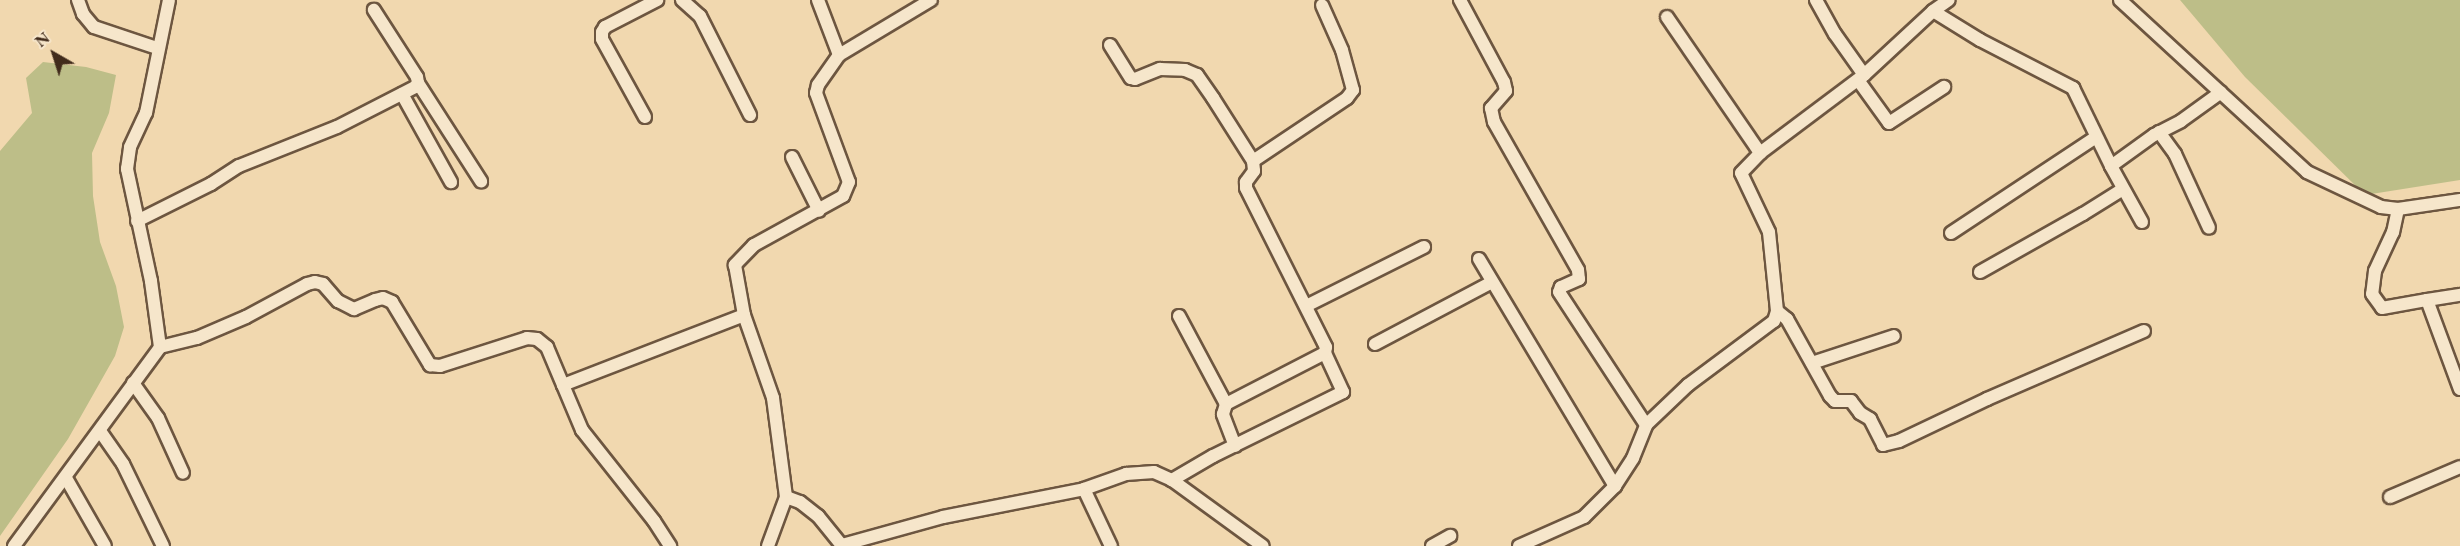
<!DOCTYPE html>
<style>
body{margin:0}
#map{position:relative;width:2460px;height:546px;overflow:hidden;background:#f1d8af;font-family:"EB Garamond",serif}
div>[style]{position:absolute}
[style*='--x']{left:calc(var(--x)*1px);top:calc(var(--y)*1px);width:calc(var(--w)*1px);rotate:calc(var(--a)*1deg)}
.green>*{inset:0;background:#bdbe88}
.roads{filter:drop-shadow(2px 0 #6d5640) drop-shadow(-2px 0 #6d5640) drop-shadow(0 2px #6d5640) drop-shadow(0 -2px #6d5640)}
.minor>*{height:12px;margin:-6px;padding:0 6px;transform-origin:6px;border-radius:6px;background:#f6e6cb}
span{translate:-50% -50%;white-space:nowrap;text-align:center;line-height:1.15;-webkit-text-stroke:4.5px #f6e6cb;paint-order:stroke}
.north{position:absolute;left:24px;top:24px;width:60px;height:60px;-webkit-text-stroke:4px #f6e6cb;paint-order:stroke;rotate:321deg;font-size:16px;font-weight:700;line-height:24px;text-align:center;color:#412b1b}
.north::after{content:'';display:block;margin:auto;width:21px;height:27px;background:#412b1b;clip-path:polygon(50% 0,100% 100%,50% 72%,0 100%)}
</style>
<div id="map">
<div class="green">
<i style="clip-path:polygon(2180px 0,2460px 0,2460px 180px,2365px 195px,2245px 77px)"></i>
<i style="clip-path:polygon(43px 62px,86px 67px,116px 75px,109px 113px,92px 153px,93px 196px,100px 242px,116px 286px,124px 327px,115px 356px,68px 439px,0 536px,0 151px,32px 113px,26px 78px)"></i>
</div>
<div class="roads">
<div class="minor">
<i style="--x:78;--y:0;--w:15;--a:70"></i>
<i style="--x:83;--y:14;--w:17;--a:50"></i>
<i style="--x:94;--y:27;--w:66;--a:18.4"></i>
<i style="--x:682;--y:0;--w:24;--a:42"></i>
<i style="--x:700;--y:16;--w:111;--a:63.2"></i>
<i style="--x:818;--y:0;--w:59;--a:69.1"></i>
<i style="--x:839;--y:55;--w:37;--a:125"></i>
<i style="--x:818;--y:85;--w:8;--a:104"></i>
<i style="--x:816;--y:93;--w:95;--a:69.7"></i>
<i style="--x:849;--y:182;--w:15;--a:113"></i>
<i style="--x:843;--y:196;--w:102;--a:151.2"></i>
<i style="--x:754;--y:245;--w:28;--a:134"></i>
<i style="--x:735;--y:265;--w:51;--a:79.8"></i>
<i style="--x:744;--y:315;--w:88;--a:70.7"></i>
<i style="--x:773;--y:398;--w:100;--a:82.5"></i>
<i style="--x:786;--y:497;--w:15;--a:20"></i>
<i style="--x:800;--y:502;--w:23;--a:38"></i>
<i style="--x:818;--y:516;--w:38;--a:51"></i>
<i style="--x:1460;--y:0;--w:93;--a:61.8"></i>
<i style="--x:1504;--y:82;--w:9;--a:77"></i>
<i style="--x:1506;--y:91;--w:23;--a:131"></i>
<i style="--x:1491;--y:108;--w:14;--a:78"></i>
<i style="--x:1494;--y:122;--w:170;--a:60.4"></i>
<i style="--x:1578;--y:270;--w:9;--a:84"></i>
<i style="--x:1579;--y:279;--w:20;--a:156"></i>
<i style="--x:1561;--y:287;--w:5;--a:112"></i>
<i style="--x:1559;--y:292;--w:159;--a:56.8"></i>
<i style="--x:1816;--y:0;--w:39;--a:61"></i>
<i style="--x:1835;--y:34;--w:50;--a:54.7"></i>
<i style="--x:2120;--y:0;--w:254;--a:42.6"></i>
<i style="--x:2307;--y:172;--w:82;--a:25.3"></i>
<i style="--x:2381;--y:207;--w:17;--a:7"></i>
<i style="--x:2398;--y:209;--w:63;--a:-8.3"></i>
<i style="--x:1933;--y:11;--w:55;--a:31.7"></i>
<i style="--x:1980;--y:40;--w:105;--a:27.3"></i>
<i style="--x:2073;--y:88;--w:87;--a:64"></i>
<i style="--x:1667;--y:17;--w:165;--a:55.6"></i>
<i style="--x:1110;--y:45;--w:39;--a:58"></i>
<i style="--x:1131;--y:78;--w:4;--a:14"></i>
<i style="--x:1135;--y:79;--w:27;--a:-22"></i>
<i style="--x:1160;--y:69;--w:25;--a:2"></i>
<i style="--x:1185;--y:70;--w:13;--a:23"></i>
<i style="--x:1197;--y:75;--w:28;--a:55"></i>
<i style="--x:1213;--y:98;--w:75;--a:57.6"></i>
<i style="--x:1253;--y:161;--w:10;--a:84"></i>
<i style="--x:1254;--y:171;--w:14;--a:126"></i>
<i style="--x:1246;--y:182;--w:6;--a:90"></i>
<i style="--x:1246;--y:188;--w:178;--a:63.3"></i>
<i style="--x:1326;--y:347;--w:6;--a:99"></i>
<i style="--x:1325;--y:353;--w:43;--a:65.2"></i>
<i style="--x:1343;--y:392;--w:145;--a:153.8"></i>
<i style="--x:1213;--y:456;--w:48;--a:149.7"></i>
<i style="--x:839;--y:55;--w:107;--a:-30.9"></i>
<i style="--x:1858;--y:80;--w:53;--a:54.2"></i>
<i style="--x:1889;--y:123;--w:66;--a:-33.2"></i>
<i style="--x:418;--y:83;--w:117;--a:57.3"></i>
<i style="--x:402;--y:94;--w:101;--a:60.9"></i>
<i style="--x:645;--y:117;--w:89;--a:-118.9"></i>
<i style="--x:602;--y:39;--w:7;--a:-90"></i>
<i style="--x:602;--y:32;--w:6;--a:-59"></i>
<i style="--x:605;--y:27;--w:59;--a:-27.4"></i>
<i style="--x:2159;--y:132;--w:27;--a:54"></i>
<i style="--x:2175;--y:154;--w:81;--a:65.3"></i>
<i style="--x:792;--y:157;--w:60;--a:63.4"></i>
<i style="--x:1253;--y:161;--w:113;--a:-33.8"></i>
<i style="--x:1347;--y:98;--w:10;--a:-53"></i>
<i style="--x:1353;--y:90;--w:41;--a:-105.4"></i>
<i style="--x:1342;--y:50;--w:49;--a:-114"></i>
<i style="--x:2398;--y:209;--w:24;--a:102"></i>
<i style="--x:2393;--y:232;--w:43;--a:114.8"></i>
<i style="--x:2375;--y:271;--w:23;--a:97"></i>
<i style="--x:2372;--y:294;--w:17;--a:54"></i>
<i style="--x:2382;--y:308;--w:46;--a:-10.1"></i>
<i style="--x:2427;--y:300;--w:95;--a:69.7"></i>
<i style="--x:137;--y:221;--w:83;--a:-26.6"></i>
<i style="--x:211;--y:184;--w:33;--a:-33"></i>
<i style="--x:239;--y:166;--w:105;--a:-21.7"></i>
<i style="--x:337;--y:127;--w:88;--a:-27.1"></i>
<i style="--x:415;--y:87;--w:5;--a:-53"></i>
<i style="--x:418;--y:83;--w:6;--a:-99"></i>
<i style="--x:417;--y:77;--w:80;--a:-122.7"></i>
<i style="--x:2142;--y:222;--w:64;--a:-119"></i>
<i style="--x:2111;--y:166;--w:53;--a:-35.8"></i>
<i style="--x:2154;--y:135;--w:30;--a:-27"></i>
<i style="--x:2181;--y:121;--w:49;--a:-35.9"></i>
<i style="--x:1951;--y:233;--w:174;--a:-33.5"></i>
<i style="--x:1479;--y:259;--w:265;--a:59.1"></i>
<i style="--x:1980;--y:272;--w:118;--a:-29.4"></i>
<i style="--x:2083;--y:214;--w:47;--a:-32"></i>
<i style="--x:2427;--y:300;--w:33;--a:-9"></i>
<i style="--x:1306;--y:306;--w:132;--a:-26.6"></i>
<i style="--x:1777;--y:311;--w:13;--a:39"></i>
<i style="--x:1787;--y:319;--w:88;--a:60.8"></i>
<i style="--x:1830;--y:396;--w:7;--a:45"></i>
<i style="--x:1835;--y:401;--w:16;--a:0"></i>
<i style="--x:1851;--y:401;--w:15;--a:53"></i>
<i style="--x:1860;--y:413;--w:12;--a:31"></i>
<i style="--x:1870;--y:419;--w:29;--a:63"></i>
<i style="--x:1883;--y:445;--w:16;--a:-14"></i>
<i style="--x:1899;--y:441;--w:98;--a:-25.5"></i>
<i style="--x:1987;--y:399;--w:171;--a:-23.4"></i>
<i style="--x:1179;--y:316;--w:100;--a:61.9"></i>
<i style="--x:1375;--y:344;--w:132;--a:-27.9"></i>
<i style="--x:160;--y:347;--w:38;--a:-14"></i>
<i style="--x:197;--y:338;--w:53;--a:-23.2"></i>
<i style="--x:246;--y:317;--w:69;--a:-28.4"></i>
<i style="--x:307;--y:284;--w:8;--a:-14"></i>
<i style="--x:315;--y:282;--w:8;--a:14"></i>
<i style="--x:323;--y:284;--w:23;--a:49"></i>
<i style="--x:338;--y:301;--w:18;--a:27"></i>
<i style="--x:354;--y:309;--w:23;--a:-23"></i>
<i style="--x:375;--y:300;--w:8;--a:-14"></i>
<i style="--x:383;--y:298;--w:10;--a:24"></i>
<i style="--x:392;--y:302;--w:74;--a:58.9"></i>
<i style="--x:430;--y:365;--w:10;--a:6"></i>
<i style="--x:440;--y:366;--w:91;--a:-17.8"></i>
<i style="--x:527;--y:338;--w:10;--a:6"></i>
<i style="--x:537;--y:339;--w:13;--a:39"></i>
<i style="--x:547;--y:347;--w:41;--a:67.2"></i>
<i style="--x:563;--y:385;--w:194;--a:-21.1"></i>
<i style="--x:1812;--y:363;--w:86;--a:-18.2"></i>
<i style="--x:133;--y:383;--w:43;--a:54.5"></i>
<i style="--x:158;--y:418;--w:60;--a:65.6"></i>
<i style="--x:563;--y:385;--w:49;--a:67.1"></i>
<i style="--x:582;--y:430;--w:116;--a:51.6"></i>
<i style="--x:654;--y:521;--w:30;--a:57"></i>
<i style="--x:100;--y:431;--w:40;--a:55.1"></i>
<i style="--x:123;--y:464;--w:91;--a:64"></i>
<i style="--x:1235;--y:446;--w:34;--a:-111"></i>
<i style="--x:1223;--y:414;--w:10;--a:-73"></i>
<i style="--x:1226;--y:404;--w:111;--a:-27.3"></i>
<i style="--x:66;--y:478;--w:78;--a:60.2"></i>
<i style="--x:1084;--y:489;--w:63;--a:64.7"></i>
<i style="--x:2390;--y:497;--w:76;--a:-23.2"></i>
<i style="--x:842;--y:545;--w:105;--a:-15.5"></i>
<i style="--x:943;--y:517;--w:144;--a:-11.2"></i>
<i style="--x:1084;--y:489;--w:45;--a:-19.7"></i>
<i style="--x:1126;--y:474;--w:28;--a:-4"></i>
<i style="--x:1154;--y:472;--w:20;--a:24"></i>
<i style="--x:1172;--y:480;--w:112;--a:36"></i>
<i style="--x:14;--y:546;--w:247;--a:-53.7"></i>
<i style="--x:160;--y:347;--w:67;--a:-97.8"></i>
<i style="--x:151;--y:281;--w:115;--a:-102.1"></i>
<i style="--x:127;--y:169;--w:22;--a:-82"></i>
<i style="--x:130;--y:147;--w:38;--a:-65"></i>
<i style="--x:146;--y:113;--w:115;--a:-78.5"></i>
<i style="--x:768;--y:546;--w:52;--a:-69.8"></i>
<i style="--x:1432;--y:546;--w:21;--a:-29"></i>
<i style="--x:1519;--y:546;--w:71;--a:-24"></i>
<i style="--x:1584;--y:517;--w:44;--a:-45"></i>
<i style="--x:1615;--y:486;--w:33;--a:-57"></i>
<i style="--x:1633;--y:458;--w:35;--a:-68"></i>
<i style="--x:1646;--y:425;--w:58;--a:-43.6"></i>
<i style="--x:1688;--y:385;--w:107;--a:-36.7"></i>
<i style="--x:1774;--y:321;--w:10;--a:-73"></i>
<i style="--x:1777;--y:311;--w:79;--a:-95.8"></i>
<i style="--x:1769;--y:232;--w:65;--a:-115.4"></i>
<i style="--x:1741;--y:173;--w:28;--a:-46"></i>
<i style="--x:1760;--y:153;--w:130;--a:-36.9"></i>
<i style="--x:1864;--y:75;--w:94;--a:-42.8"></i>
<i style="--x:1933;--y:11;--w:19;--a:-35"></i>
</div>
</div>
<div class="north">N</div>
</div>
